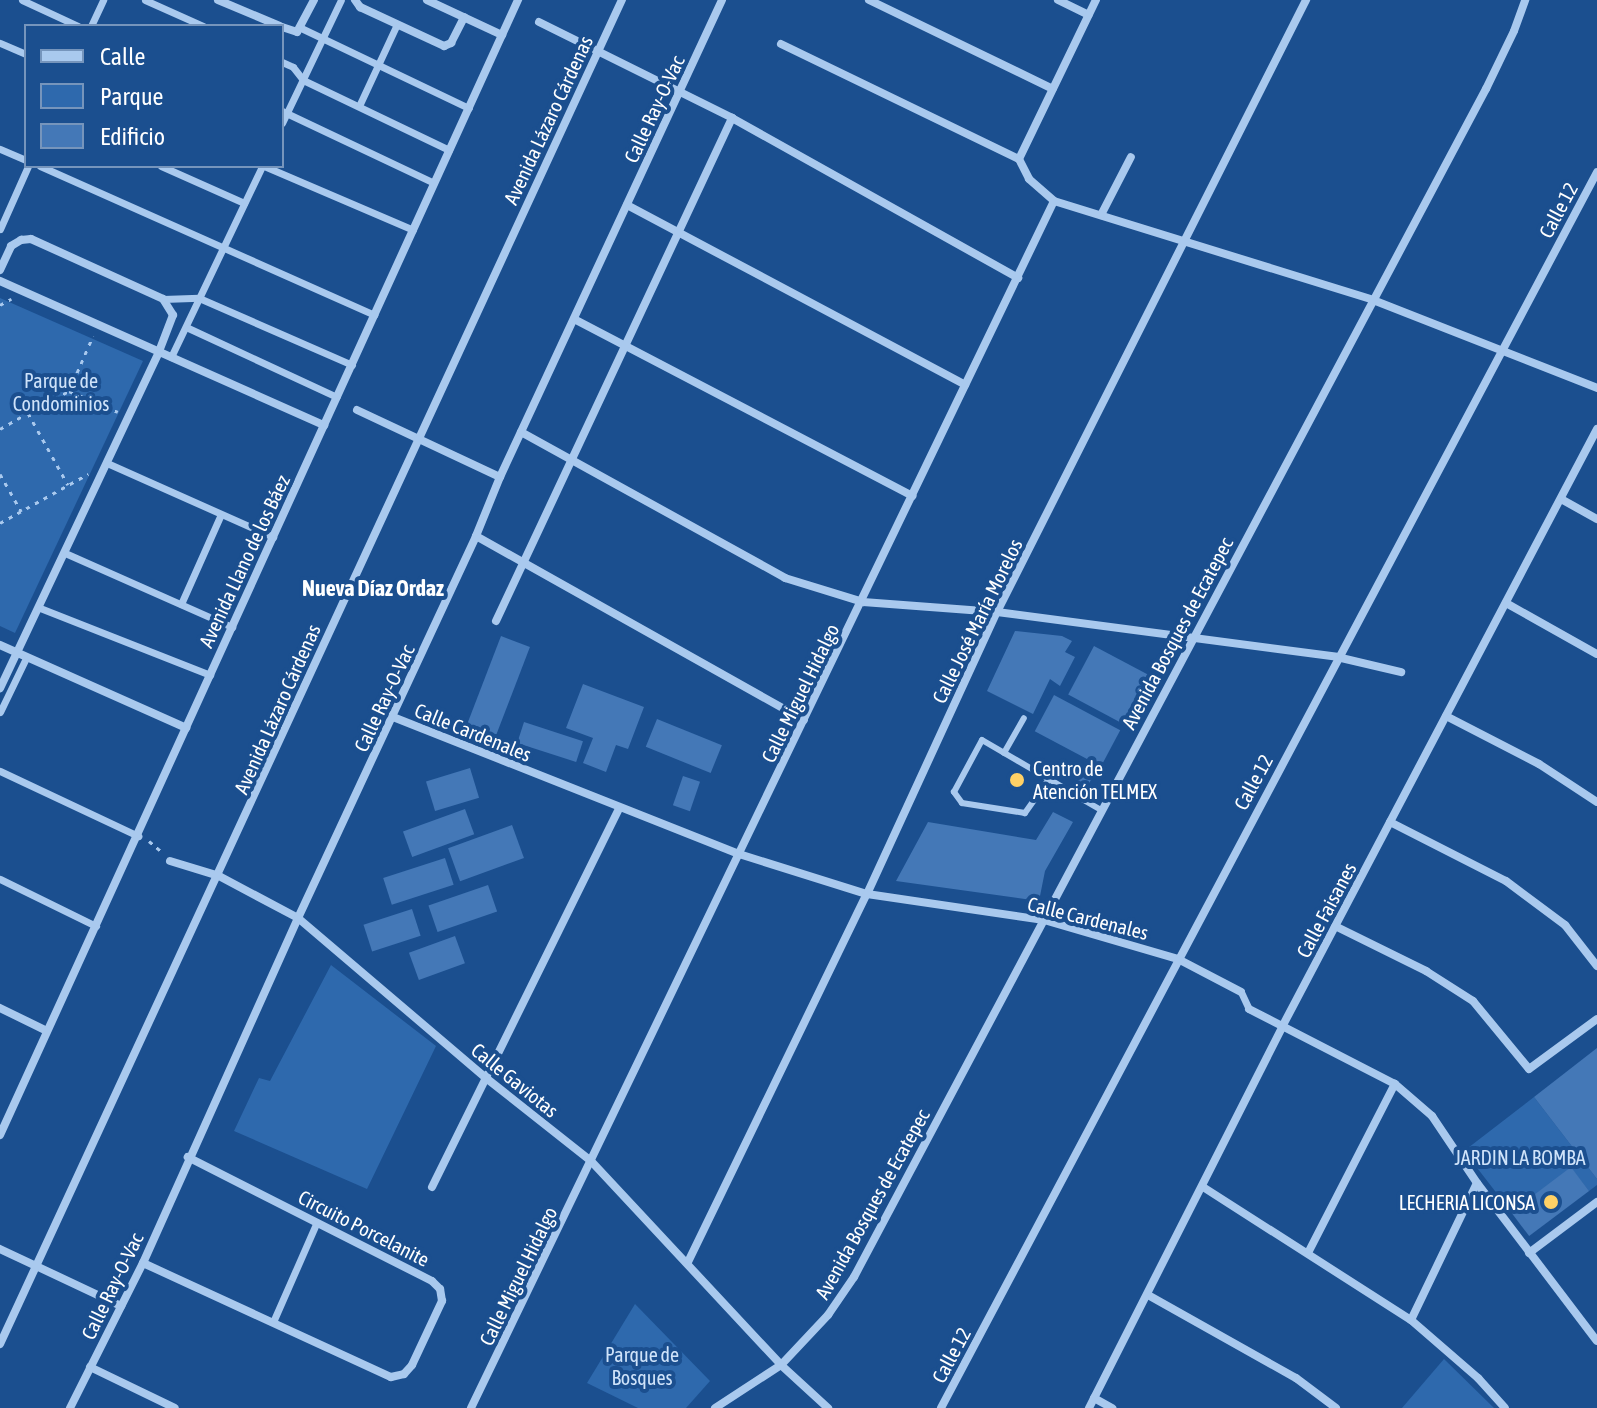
<!DOCTYPE html>
<meta charset="utf-8">
<style>
body{margin:0}
#map{position:relative;width:1597px;height:1408px;overflow:hidden;background:#1b4f8f;font-family:"Asap Condensed",sans-serif}
div>[style]{position:absolute}
[style*='--x']{left:calc(var(--x)*1px);top:calc(var(--y)*1px);width:calc(var(--w)*1px);rotate:calc(var(--a)*1deg)}
.green>*{inset:0;background:#2e69ad}
.building>*{inset:0;background:#4478b7;transform-origin:0 0}
.path>*{height:3px;margin-top:-1.5px;transform-origin:0;background:repeating-linear-gradient(90deg,#a9c9ee 0 4px,transparent 0 10px)}
.service>*{height:6px;margin:-3px;padding:0 3px;transform-origin:3px;border-radius:3px;background:#a9c9ee}
.pedestrian>*{height:7px;margin:-3.5px;padding:0 3.5px;transform-origin:3.5px;border-radius:3.5px;background:#a9c9ee}
.minor>*{height:8px;margin:-4px;padding:0 4px;transform-origin:4px;border-radius:4px;background:#a9c9ee}
.dots>*{width:22px;height:22px;translate:-50% -50%;box-sizing:border-box;border:4px solid #1b4f8f;border-radius:50%}
span{translate:-50% -50%;white-space:nowrap;text-align:center;line-height:1.15;-webkit-text-stroke:8px #1b4f8f;paint-order:stroke}
.street-label{font-size:20px;color:#fff}
.park-label{font-size:20px;color:#cfe3fa}
.poi-label{font-size:20px;color:#fff}
.left{translate:0 -50%;text-align:left}
.right{translate:-100% -50%;text-align:right}
.neighbourhood-label{font-size:22px;color:#fff;font-weight:700}
.legend{position:absolute;left:24px;top:24px;width:260px;height:144px;box-sizing:border-box;background:#1b4f8f;border:2px solid #7695bc;margin:0;padding:10px 14px;list-style:none;font-size:24px;color:#fff}
.legend li{display:flex;align-items:center;gap:16px;height:40px}
.legend b{width:40px;border:2px solid #7695bc}
</style>
<div id="map">
<div class="green">
<i style="clip-path:polygon(0 298px,143px 361px,15px 633px,0 626px)"></i>
<i style="clip-path:polygon(331px 965px,436px 1046px,367px 1189px,234px 1131px,259px 1078px,270px 1081px)"></i>
<i style="clip-path:polygon(1534px 1097px,1597px 1179px,1597px 1185px,1589px 1191px,1571px 1168px,1512px 1213px,1464px 1151px)"></i>
<i style="clip-path:polygon(635px 1304px,710px 1381px,686px 1408px,638px 1408px,587px 1383px)"></i>
<i style="clip-path:polygon(1444px 1359px,1494px 1408px,1402px 1408px)"></i>
</div>
<div class="building">
<i style="clip-path:polygon(1015px 631px,1062px 636px,1072px 641px,1065px 652px,1075px 657px,1060px 686px,1050px 679px,1033px 714px,987px 691px)"></i>
<i style="left:501px;top:636px;width:31px;height:94px;rotate:21deg"></i>
<i style="left:1094px;top:646px;width:62px;height:55px;rotate:28deg"></i>
<i style="clip-path:polygon(583px 684px,644px 707px,628px 749px,616px 745px,606px 772px,583px 763px,593px 738px,566px 728px)"></i>
<i style="left:1054px;top:695px;width:75px;height:41px;rotate:28deg"></i>
<i style="left:657px;top:719px;width:70px;height:30px;rotate:22deg"></i>
<i style="left:524px;top:722px;width:62px;height:22px;rotate:18deg"></i>
<i style="left:1076px;top:765px;width:20px;height:13px;rotate:27deg"></i>
<i style="left:470px;top:768px;width:31px;height:46px;rotate:73deg"></i>
<i style="left:683px;top:776px;width:18px;height:31px;rotate:19deg"></i>
<i style="left:465px;top:809px;width:27px;height:66px;rotate:70deg"></i>
<i style="clip-path:polygon(1053px 812px,1073px 822px,1045px 871px,1039px 901px,896px 881px,928px 822px,1036px 840px)"></i>
<i style="left:512px;top:825px;width:35px;height:68px;rotate:70deg"></i>
<i style="left:445px;top:858px;width:28px;height:65px;rotate:72deg"></i>
<i style="left:488px;top:885px;width:28px;height:63px;rotate:71deg"></i>
<i style="left:412px;top:909px;width:28px;height:51px;rotate:72deg"></i>
<i style="left:455px;top:936px;width:29px;height:49px;rotate:70deg"></i>
<i style="clip-path:polygon(1597px 1048px,1597px 1179px,1534px 1097px)"></i>
<i style="left:1571px;top:1167px;width:30px;height:75px;rotate:53deg"></i>
</div>
<div class="path">
<i style="--x:0;--y:305;--w:13;--a:-29"></i>
<i style="--x:69;--y:391;--w:60;--a:-66.4"></i>
<i style="--x:28;--y:413;--w:47;--a:-28.2"></i>
<i style="--x:69;--y:391;--w:53;--a:23.2"></i>
<i style="--x:0;--y:429;--w:32;--a:-30"></i>
<i style="--x:28;--y:413;--w:82;--a:60.9"></i>
<i style="--x:0;--y:474;--w:43;--a:60.4"></i>
<i style="--x:0;--y:523;--w:101;--a:-29.1"></i>
<i style="--x:149;--y:841;--w:16;--a:40"></i>
</div>
<div class="service">
<i style="--x:1004;--y:753;--w:40;--a:-60.3"></i>
<i style="--x:1049;--y:779;--w:42;--a:125.2"></i>
<i style="--x:1025;--y:813;--w:64;--a:-171"></i>
<i style="--x:962;--y:803;--w:14;--a:-126"></i>
<i style="--x:954;--y:792;--w:59;--a:-61.7"></i>
<i style="--x:982;--y:740;--w:78;--a:30.2"></i>
<i style="--x:1049;--y:779;--w:39;--a:31"></i>
<i style="--x:1082;--y:799;--w:22;--a:30"></i>
</div>
<div class="pedestrian">
<i style="--x:22;--y:0;--w:62;--a:24.9"></i>
<i style="--x:145;--y:0;--w:64;--a:24.1"></i>
<i style="--x:91;--y:26;--w:29;--a:-65"></i>
<i style="--x:301;--y:28;--w:186;--a:25.5"></i>
<i style="--x:0;--y:43;--w:28;--a:23"></i>
<i style="--x:282;--y:62;--w:12;--a:24"></i>
<i style="--x:293;--y:67;--w:16;--a:52"></i>
<i style="--x:303;--y:80;--w:162;--a:25.6"></i>
<i style="--x:359;--y:106;--w:90;--a:-65.1"></i>
<i style="--x:282;--y:111;--w:168;--a:25.3"></i>
<i style="--x:282;--y:123;--w:136;--a:-64.4"></i>
<i style="--x:0;--y:149;--w:28;--a:23"></i>
<i style="--x:40;--y:166;--w:366;--a:24"></i>
<i style="--x:161;--y:166;--w:91;--a:24"></i>
<i style="--x:264;--y:166;--w:162;--a:23.2"></i>
<i style="--x:0;--y:229;--w:69;--a:-66"></i>
<i style="--x:163;--y:299;--w:36;--a:-2"></i>
<i style="--x:199;--y:298;--w:167;--a:23.6"></i>
<i style="--x:186;--y:327;--w:166;--a:24.9"></i>
<i style="--x:171;--y:357;--w:212;--a:-64.5"></i>
<i style="--x:107;--y:463;--w:182;--a:24"></i>
<i style="--x:65;--y:553;--w:183;--a:23.9"></i>
<i style="--x:181;--y:604;--w:98;--a:-66"></i>
<i style="--x:40;--y:608;--w:183;--a:21.5"></i>
<i style="--x:0;--y:712;--w:60;--a:-64.3"></i>
<i style="--x:0;--y:771;--w:153;--a:25.2"></i>
<i style="--x:0;--y:879;--w:107;--a:26.1"></i>
<i style="--x:1241;--y:992;--w:19;--a:65"></i>
<i style="--x:273;--y:1322;--w:109;--a:-66.3"></i>
</div>
<div class="minor">
<i style="--x:218;--y:0;--w:67;--a:22.8"></i>
<i style="--x:355;--y:0;--w:9;--a:54"></i>
<i style="--x:360;--y:7;--w:93;--a:24.9"></i>
<i style="--x:444;--y:46;--w:8;--a:-23"></i>
<i style="--x:451;--y:43;--w:29;--a:-63"></i>
<i style="--x:427;--y:0;--w:83;--a:25"></i>
<i style="--x:869;--y:0;--w:204;--a:25.8"></i>
<i style="--x:1058;--y:0;--w:34;--a:26"></i>
<i style="--x:539;--y:22;--w:216;--a:26.4"></i>
<i style="--x:732;--y:118;--w:328;--a:29.2"></i>
<i style="--x:282;--y:27;--w:16;--a:18"></i>
<i style="--x:297;--y:32;--w:36;--a:-62"></i>
<i style="--x:781;--y:44;--w:264;--a:25.8"></i>
<i style="--x:1019;--y:159;--w:22;--a:63"></i>
<i style="--x:1029;--y:179;--w:33;--a:41"></i>
<i style="--x:1054;--y:201;--w:334;--a:17.2"></i>
<i style="--x:1373;--y:300;--w:241;--a:21.4"></i>
<i style="--x:1019;--y:159;--w:177;--a:-64.2"></i>
<i style="--x:627;--y:205;--w:383;--a:28"></i>
<i style="--x:1101;--y:215;--w:65;--a:-62.7"></i>
<i style="--x:0;--y:270;--w:26;--a:-65"></i>
<i style="--x:11;--y:246;--w:12;--a:-31"></i>
<i style="--x:21;--y:240;--w:10;--a:-6"></i>
<i style="--x:31;--y:239;--w:145;--a:24.4"></i>
<i style="--x:163;--y:299;--w:19;--a:58"></i>
<i style="--x:173;--y:315;--w:40;--a:111"></i>
<i style="--x:159;--y:352;--w:372;--a:115.3"></i>
<i style="--x:0;--y:281;--w:355;--a:24"></i>
<i style="--x:574;--y:319;--w:382;--a:27.6"></i>
<i style="--x:357;--y:410;--w:158;--a:25.1"></i>
<i style="--x:521;--y:432;--w:302;--a:28.9"></i>
<i style="--x:785;--y:578;--w:82;--a:17.1"></i>
<i style="--x:863;--y:602;--w:134;--a:4.3"></i>
<i style="--x:997;--y:612;--w:343;--a:7.5"></i>
<i style="--x:1337;--y:657;--w:66;--a:13.2"></i>
<i style="--x:1561;--y:499;--w:41;--a:29.1"></i>
<i style="--x:476;--y:536;--w:376;--a:29.3"></i>
<i style="--x:1506;--y:603;--w:104;--a:29.3"></i>
<i style="--x:496;--y:621;--w:556;--a:-64.86"></i>
<i style="--x:0;--y:645;--w:204;--a:24"></i>
<i style="--x:1446;--y:716;--w:105;--a:27.3"></i>
<i style="--x:1539;--y:764;--w:69;--a:33.2"></i>
<i style="--x:393;--y:717;--w:372;--a:21.6"></i>
<i style="--x:739;--y:854;--w:134;--a:17.4"></i>
<i style="--x:867;--y:894;--w:179;--a:8.4"></i>
<i style="--x:1044;--y:920;--w:140;--a:16.2"></i>
<i style="--x:1178;--y:959;--w:71;--a:27.6"></i>
<i style="--x:1390;--y:822;--w:130;--a:27"></i>
<i style="--x:1506;--y:881;--w:74;--a:36.7"></i>
<i style="--x:1565;--y:925;--w:52;--a:52"></i>
<i style="--x:170;--y:861;--w:51;--a:17"></i>
<i style="--x:219;--y:876;--w:89;--a:28"></i>
<i style="--x:298;--y:918;--w:247;--a:40.4"></i>
<i style="--x:486;--y:1078;--w:134;--a:38.3"></i>
<i style="--x:591;--y:1161;--w:279;--a:47"></i>
<i style="--x:781;--y:1365;--w:64;--a:42.5"></i>
<i style="--x:1335;--y:926;--w:102;--a:26.3"></i>
<i style="--x:1426;--y:971;--w:56;--a:32.6"></i>
<i style="--x:1473;--y:1001;--w:88;--a:50.5"></i>
<i style="--x:1529;--y:1069;--w:84;--a:-36.3"></i>
<i style="--x:0;--y:1008;--w:52;--a:26.1"></i>
<i style="--x:1249;--y:1009;--w:164;--a:27.2"></i>
<i style="--x:1395;--y:1084;--w:49;--a:40.9"></i>
<i style="--x:1432;--y:1116;--w:81;--a:56.1"></i>
<i style="--x:1477;--y:1183;--w:198;--a:52.8"></i>
<i style="--x:0;--y:1135;--w:1248;--a:-65.47"></i>
<i style="--x:432;--y:1187;--w:422;--a:-63.7"></i>
<i style="--x:1203;--y:1187;--w:247;--a:32.6"></i>
<i style="--x:1411;--y:1320;--w:89;--a:40.9"></i>
<i style="--x:1478;--y:1378;--w:40;--a:48"></i>
<i style="--x:0;--y:1249;--w:134;--a:25.2"></i>
<i style="--x:1309;--y:1251;--w:188;--a:-62.8"></i>
<i style="--x:1529;--y:1253;--w:85;--a:-36.9"></i>
<i style="--x:688;--y:1262;--w:409;--a:-64.1"></i>
<i style="--x:867;--y:894;--w:311;--a:-65.3"></i>
<i style="--x:997;--y:612;--w:686;--a:-63.21"></i>
<i style="--x:143;--y:1263;--w:273;--a:24.7"></i>
<i style="--x:391;--y:1377;--w:13;--a:-13"></i>
<i style="--x:404;--y:1374;--w:12;--a:-48"></i>
<i style="--x:412;--y:1365;--w:71;--a:-64.9"></i>
<i style="--x:442;--y:1301;--w:12;--a:-99"></i>
<i style="--x:440;--y:1289;--w:11;--a:-135"></i>
<i style="--x:432;--y:1281;--w:274;--a:-153.1"></i>
<i style="--x:1148;--y:1295;--w:170;--a:29.3"></i>
<i style="--x:1296;--y:1378;--w:50;--a:36.9"></i>
<i style="--x:1411;--y:1320;--w:152;--a:-64.3"></i>
<i style="--x:0;--y:1344;--w:1481;--a:-65.17"></i>
<i style="--x:90;--y:1367;--w:94;--a:25.8"></i>
<i style="--x:1094;--y:1398;--w:21;--a:29"></i>
<i style="--x:70;--y:1408;--w:162;--a:-63.3"></i>
<i style="--x:143;--y:1263;--w:378;--a:-65.8"></i>
<i style="--x:298;--y:918;--w:421;--a:-65"></i>
<i style="--x:476;--y:536;--w:64;--a:-67.9"></i>
<i style="--x:500;--y:477;--w:526;--a:-65.04"></i>
<i style="--x:471;--y:1408;--w:1340;--a:-64.22"></i>
<i style="--x:715;--y:1408;--w:79;--a:-33.1"></i>
<i style="--x:781;--y:1365;--w:69;--a:-46.8"></i>
<i style="--x:828;--y:1315;--w:46;--a:-55.6"></i>
<i style="--x:854;--y:1277;--w:1346;--a:-61.99"></i>
<i style="--x:1486;--y:89;--w:64;--a:-64.2"></i>
<i style="--x:1514;--y:31;--w:33;--a:-70"></i>
<i style="--x:941;--y:1408;--w:1399;--a:-62.04"></i>
<i style="--x:1089;--y:1408;--w:427;--a:-63.1"></i>
<i style="--x:1282;--y:1027;--w:676;--a:-62.22"></i>
</div>
<div class="dots">
<i style="left:1017px;top:780px;background:#ffd166"></i>
<i style="left:1551px;top:1202px;background:#ffd166"></i>
</div>
<div class="street-label">
<span style="left:654px;top:109px;rotate:-65deg">Calle Ray-O-Vac</span>
<span style="left:548px;top:120px;rotate:-65deg">Avenida Lázaro Cárdenas</span>
<span style="left:1558px;top:210px;rotate:-62deg">Calle 12</span>
<span style="left:244px;top:561px;rotate:-65deg">Avenida Llano de los Báez</span>
<span style="left:977px;top:621px;rotate:-64deg">Calle José María Morelos</span>
<span style="left:1177px;top:633px;rotate:-62deg">Avenida Bosques de Ecatepec</span>
<span style="left:800px;top:693px;rotate:-64deg">Calle Miguel Hidalgo</span>
<span style="left:384px;top:698px;rotate:-65deg">Calle Ray-O-Vac</span>
<span style="left:277px;top:709px;rotate:-66deg">Avenida Lázaro Cárdenas</span>
<span style="left:473px;top:732px;rotate:22deg">Calle Cardenales</span>
<span style="left:1253px;top:782px;rotate:-62deg">Calle 12</span>
<span style="left:1326px;top:910px;rotate:-62deg">Calle Faisanes</span>
<span style="left:1088px;top:918px;rotate:14deg">Calle Cardenales</span>
<span style="left:515px;top:1080px;rotate:39deg">Calle Gaviotas</span>
<span style="left:872px;top:1204px;rotate:-61deg">Avenida Bosques de Ecatepec</span>
<span style="left:364px;top:1228px;rotate:27deg">Circuito Porcelanite</span>
<span style="left:518px;top:1276px;rotate:-64deg">Calle Miguel Hidalgo</span>
<span style="left:112px;top:1286px;rotate:-64deg">Calle Ray-O-Vac</span>
<span style="left:951px;top:1355px;rotate:-62deg">Calle 12</span>
</div>
<div class="park-label">
<span style="left:61px;top:392px">Parque de<br>Condominios</span>
<span style="left:1520px;top:1157px">JARDIN LA BOMBA</span>
<span style="left:642px;top:1366px">Parque de<br>Bosques</span>
</div>
<div class="poi-label">
<span class="left" style="left:1033px;top:780px">Centro de<br>Atención TELMEX</span>
<span class="right" style="left:1535px;top:1202px">LECHERIA LICONSA</span>
</div>
<div class="neighbourhood-label">
<span style="left:373px;top:589px">Nueva Díaz Ordaz</span>
</div>
<ul class="legend">
<li><b style="height:10px;background:#a9c9ee"></b>Calle</li>
<li><b style="height:22px;background:#2e69ad"></b>Parque</li>
<li><b style="height:22px;background:#4478b7"></b>Edificio</li>
</ul>
</div>
